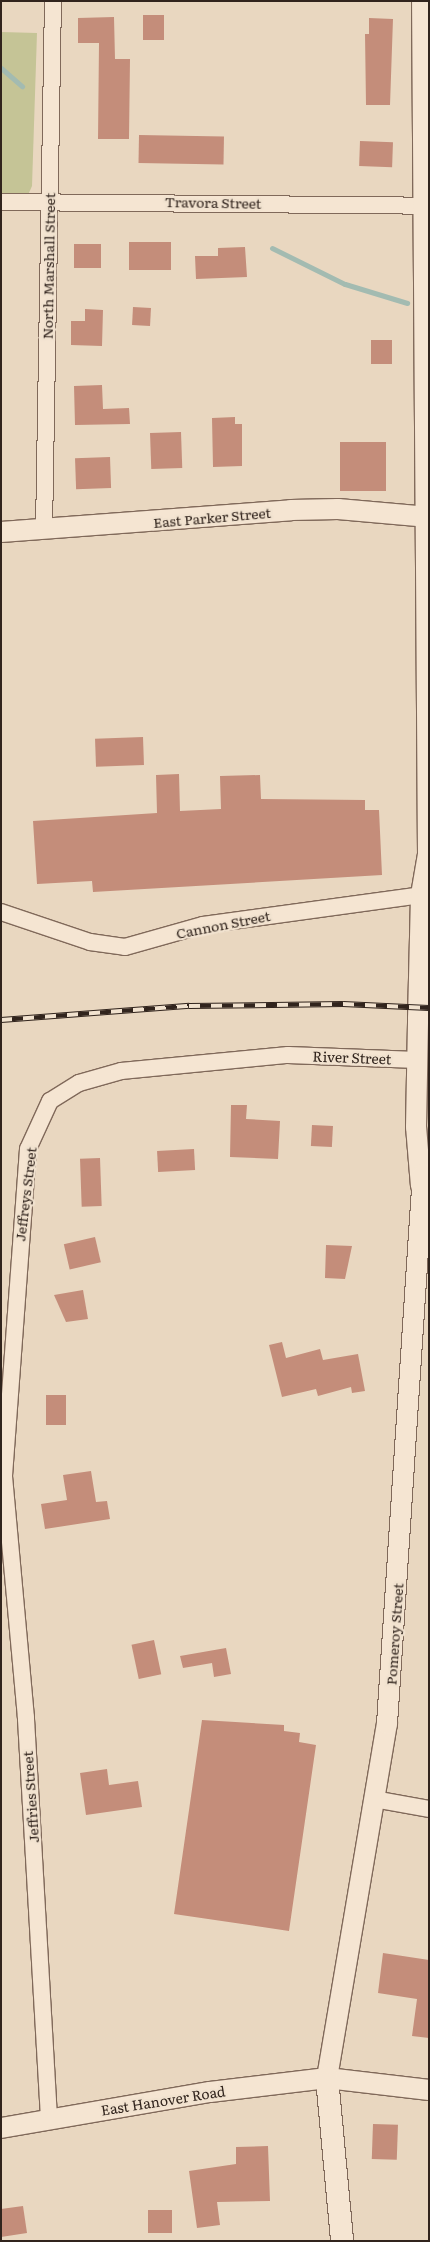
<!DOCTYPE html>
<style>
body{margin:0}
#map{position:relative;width:430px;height:2242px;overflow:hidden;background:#e9d7c0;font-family:Literata,serif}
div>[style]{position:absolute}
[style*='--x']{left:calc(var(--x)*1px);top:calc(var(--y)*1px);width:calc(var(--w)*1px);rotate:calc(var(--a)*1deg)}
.green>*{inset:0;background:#c5c496}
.stream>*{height:5px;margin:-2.5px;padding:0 2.5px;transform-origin:2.5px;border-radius:2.5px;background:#a3bbb1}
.building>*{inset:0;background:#c48d7a;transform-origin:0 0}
.roads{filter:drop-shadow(1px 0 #80695a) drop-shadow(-1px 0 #80695a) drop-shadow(0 1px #80695a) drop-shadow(0 -1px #80695a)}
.minor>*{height:16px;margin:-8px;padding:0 8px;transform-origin:8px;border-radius:8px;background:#f5e5d2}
.tertiary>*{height:20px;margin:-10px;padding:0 10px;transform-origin:10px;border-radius:10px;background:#f5e5d2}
.secondary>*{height:22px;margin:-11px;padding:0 11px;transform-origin:11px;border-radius:11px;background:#f5e5d2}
.rail>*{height:5.5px;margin-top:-2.75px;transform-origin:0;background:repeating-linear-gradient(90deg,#f1e2cf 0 11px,#31241d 0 22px);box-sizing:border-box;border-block:1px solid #31241d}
span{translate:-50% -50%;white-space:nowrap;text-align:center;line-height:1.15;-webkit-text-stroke:4.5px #f1e2cf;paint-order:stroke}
.street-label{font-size:14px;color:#31241d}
.frame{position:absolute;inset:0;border:2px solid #31241d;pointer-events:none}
</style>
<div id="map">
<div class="green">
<i style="clip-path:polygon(1px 32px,37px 33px,32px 186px,28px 195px,1px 193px)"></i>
</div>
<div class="stream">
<i style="--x:1;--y:68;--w:28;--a:41"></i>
<i style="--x:272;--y:248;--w:81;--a:26.3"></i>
<i style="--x:345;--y:284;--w:65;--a:17"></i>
</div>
<div class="building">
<i style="left:143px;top:15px;width:21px;height:25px"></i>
<i style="clip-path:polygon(114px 17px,115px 59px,130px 59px,129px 139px,98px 139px,99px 43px,78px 43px,78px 18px)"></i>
<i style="clip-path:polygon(369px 18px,393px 19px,390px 105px,366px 105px,365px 34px,369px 34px)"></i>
<i style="left:139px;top:135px;width:85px;height:28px;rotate:1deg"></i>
<i style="left:360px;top:141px;width:33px;height:25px;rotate:2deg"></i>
<i style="left:129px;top:242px;width:42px;height:28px"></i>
<i style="left:74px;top:244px;width:27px;height:24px"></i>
<i style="clip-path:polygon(245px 247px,247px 277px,196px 279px,195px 256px,218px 256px,218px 248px)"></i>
<i style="left:133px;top:307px;width:18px;height:18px;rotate:3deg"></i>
<i style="clip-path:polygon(85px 309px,103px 310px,102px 346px,71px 345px,71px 321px,85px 321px)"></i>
<i style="left:392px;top:340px;width:24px;height:21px;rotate:90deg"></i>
<i style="clip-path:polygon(102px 385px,103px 409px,129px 408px,130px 424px,75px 425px,74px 386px)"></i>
<i style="clip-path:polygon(235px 417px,235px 424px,242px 424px,242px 466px,213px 467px,212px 418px)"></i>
<i style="left:181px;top:432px;width:36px;height:31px;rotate:88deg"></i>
<i style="left:340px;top:442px;width:46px;height:49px"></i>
<i style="left:110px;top:457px;width:31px;height:35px;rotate:88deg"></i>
<i style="left:143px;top:737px;width:28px;height:48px;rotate:88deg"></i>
<i style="clip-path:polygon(179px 774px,180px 811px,221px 809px,220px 776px,260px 775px,261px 799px,365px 800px,365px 810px,379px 810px,382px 875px,93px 892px,92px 881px,37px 884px,33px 821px,157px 813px,156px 775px)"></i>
<i style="clip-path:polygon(231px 1105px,247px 1105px,246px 1119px,280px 1121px,278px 1159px,230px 1157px)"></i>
<i style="left:312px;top:1125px;width:21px;height:21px;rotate:3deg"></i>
<i style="left:194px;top:1149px;width:21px;height:37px;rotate:87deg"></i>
<i style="left:100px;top:1158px;width:48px;height:20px;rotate:88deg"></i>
<i style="left:95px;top:1237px;width:26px;height:32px;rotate:77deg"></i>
<i style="clip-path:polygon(326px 1245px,352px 1246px,345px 1279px,325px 1278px)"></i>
<i style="clip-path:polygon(83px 1290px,88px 1319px,66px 1322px,54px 1295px)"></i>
<i style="clip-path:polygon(282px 1342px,286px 1358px,320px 1349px,323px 1360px,358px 1354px,365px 1391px,352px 1393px,351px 1387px,318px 1396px,316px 1389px,282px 1397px,269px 1345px)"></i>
<i style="left:46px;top:1395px;width:20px;height:30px"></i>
<i style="clip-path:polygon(91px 1471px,96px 1502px,107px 1501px,110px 1519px,45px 1529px,41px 1504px,67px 1500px,63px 1475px)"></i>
<i style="left:154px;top:1640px;width:35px;height:23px;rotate:78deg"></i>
<i style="clip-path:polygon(226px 1648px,231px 1674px,214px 1677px,212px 1663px,183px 1668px,180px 1656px)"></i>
<i style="clip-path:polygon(202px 1720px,284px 1725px,284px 1731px,300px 1733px,299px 1742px,316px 1745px,289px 1931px,174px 1914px)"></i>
<i style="clip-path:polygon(107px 1769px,109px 1785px,138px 1781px,142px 1807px,86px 1815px,80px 1773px)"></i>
<i style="clip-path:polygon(383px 1953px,429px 1960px,429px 2038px,412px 2036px,417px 1999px,378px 1993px)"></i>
<i style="left:373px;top:2124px;width:25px;height:35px;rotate:2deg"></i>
<i style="clip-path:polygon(268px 2146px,270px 2201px,217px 2202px,220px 2225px,197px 2228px,189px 2171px,236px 2164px,236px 2147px)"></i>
<i style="clip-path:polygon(23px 2206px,27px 2233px,1px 2237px,1px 2209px)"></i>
<i style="left:172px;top:2210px;width:23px;height:24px;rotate:90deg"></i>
</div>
<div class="roads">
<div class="minor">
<i style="--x:1;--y:202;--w:423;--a:0.5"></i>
<i style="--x:44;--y:530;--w:529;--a:-89.03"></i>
<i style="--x:1;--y:912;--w:94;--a:18.6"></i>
<i style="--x:90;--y:942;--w:35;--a:8"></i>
<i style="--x:125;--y:947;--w:81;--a:-15.8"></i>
<i style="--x:203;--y:925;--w:220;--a:-7.8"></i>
<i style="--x:374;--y:1799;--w:56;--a:10.3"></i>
<i style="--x:49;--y:2118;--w:401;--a:-93.3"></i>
<i style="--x:26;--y:1718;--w:243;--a:-95.2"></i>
<i style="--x:4;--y:1476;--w:328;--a:-85.8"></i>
<i style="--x:28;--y:1149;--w:53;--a:-65.4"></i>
<i style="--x:50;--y:1101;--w:34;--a:-32"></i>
<i style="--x:79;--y:1083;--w:44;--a:-15.9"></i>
<i style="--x:121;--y:1071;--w:168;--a:-5.5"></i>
<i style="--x:288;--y:1055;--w:129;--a:2.2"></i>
</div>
<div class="tertiary">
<i style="--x:1;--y:532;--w:291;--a:-4.3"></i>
<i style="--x:291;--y:510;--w:47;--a:-1.2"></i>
<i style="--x:338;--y:509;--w:91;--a:5"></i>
<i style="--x:421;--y:1186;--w:59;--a:-94.8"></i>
<i style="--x:416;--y:1127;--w:108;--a:-88.9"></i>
<i style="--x:418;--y:1019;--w:124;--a:-88.6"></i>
<i style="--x:421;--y:895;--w:42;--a:-80.3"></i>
<i style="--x:428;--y:854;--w:853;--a:-90.4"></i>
<i style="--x:327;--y:2078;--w:359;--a:-80.4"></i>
<i style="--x:387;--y:1724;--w:551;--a:-86.26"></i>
<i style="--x:1;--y:2128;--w:212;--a:-9.8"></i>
<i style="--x:210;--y:2092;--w:118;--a:-6.8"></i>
<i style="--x:327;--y:2078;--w:103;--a:6.7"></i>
</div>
<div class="secondary">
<i style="--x:327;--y:2078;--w:164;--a:84.7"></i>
</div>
</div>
<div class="rail">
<i style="--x:1;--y:1020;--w:189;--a:-4.3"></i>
<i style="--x:189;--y:1006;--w:154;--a:-0.7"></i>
<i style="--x:343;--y:1004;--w:86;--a:2.7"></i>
</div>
<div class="street-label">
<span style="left:213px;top:202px;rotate:1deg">Travora Street</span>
<span style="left:48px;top:266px;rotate:-89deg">North Marshall Street</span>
<span style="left:212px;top:517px;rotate:-5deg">East Parker Street</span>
<span style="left:223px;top:924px;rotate:-11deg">Cannon Street</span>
<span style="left:352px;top:1057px;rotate:2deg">River Street</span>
<span style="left:25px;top:1194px;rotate:-83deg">Jeffreys Street</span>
<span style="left:394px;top:1634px;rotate:-86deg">Pomeroy Street</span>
<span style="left:30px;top:1797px;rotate:-94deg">Jeffries Street</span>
<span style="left:163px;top:2100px;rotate:-9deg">East Hanover Road</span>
</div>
<div class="frame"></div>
</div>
